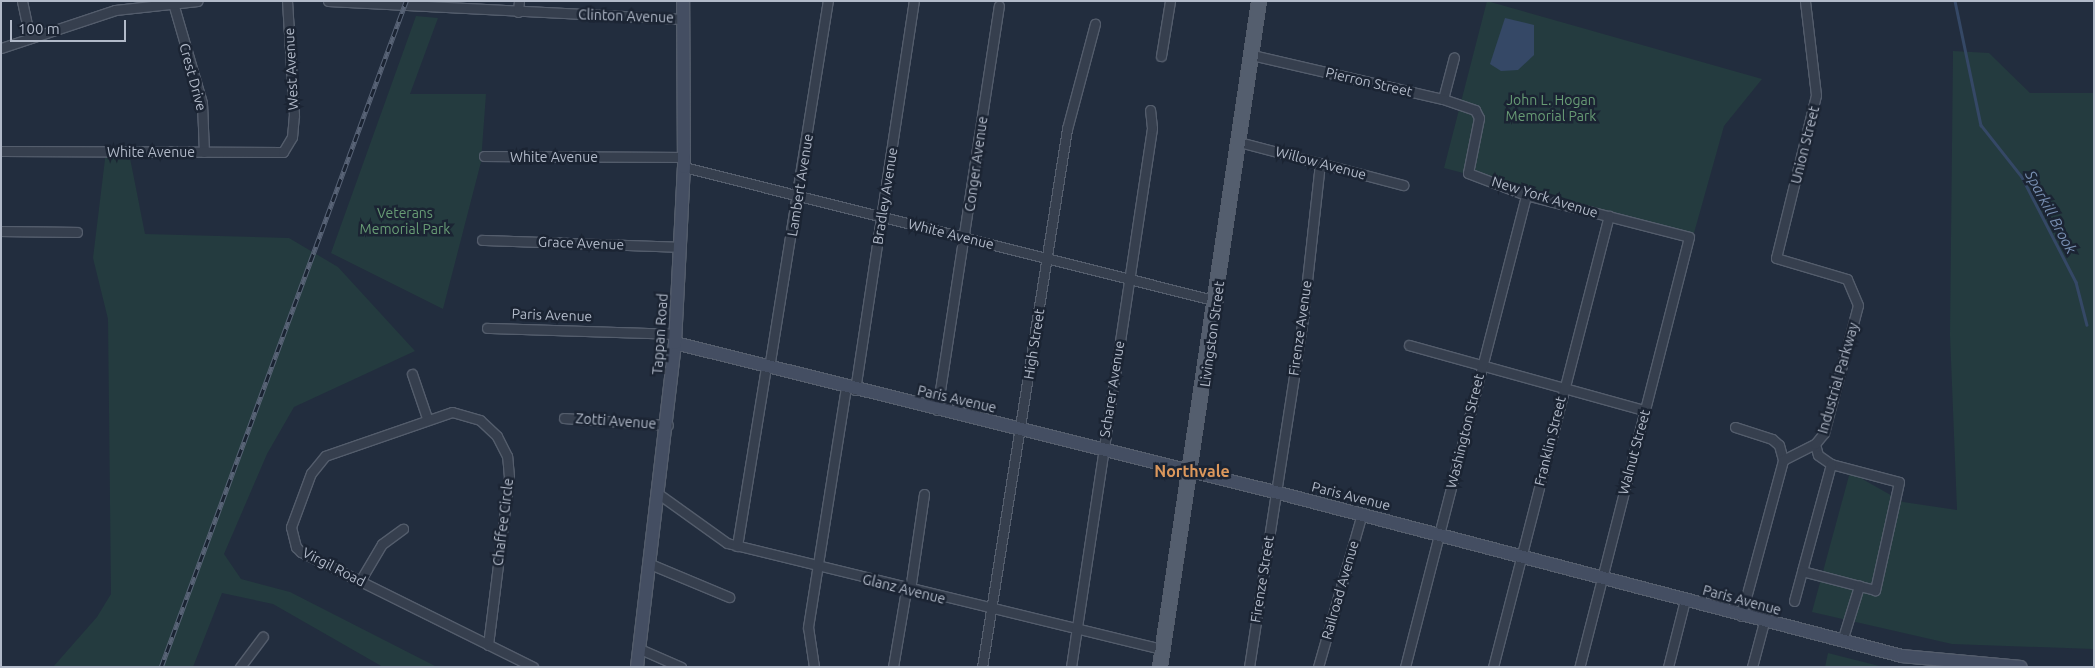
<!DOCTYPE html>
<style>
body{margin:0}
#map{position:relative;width:2095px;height:668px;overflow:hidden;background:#222d3e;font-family:Ubuntu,sans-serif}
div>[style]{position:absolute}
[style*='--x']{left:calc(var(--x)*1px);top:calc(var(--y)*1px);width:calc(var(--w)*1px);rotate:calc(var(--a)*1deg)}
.green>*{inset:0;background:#243b3f}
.water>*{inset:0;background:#354866}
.stream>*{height:2.5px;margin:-1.25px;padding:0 1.25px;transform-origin:1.25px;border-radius:1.25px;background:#354866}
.roads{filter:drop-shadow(1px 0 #545d6c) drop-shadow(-1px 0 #545d6c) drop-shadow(0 1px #545d6c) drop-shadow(0 -1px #545d6c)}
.street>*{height:9px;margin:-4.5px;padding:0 4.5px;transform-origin:4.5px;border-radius:4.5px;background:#363f4e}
.secondary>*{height:12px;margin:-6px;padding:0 6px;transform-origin:6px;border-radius:6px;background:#444e62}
.primary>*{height:14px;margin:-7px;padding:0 7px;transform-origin:7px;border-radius:7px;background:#545e6e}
.rail>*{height:4.5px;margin-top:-2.25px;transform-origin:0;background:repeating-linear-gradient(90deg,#1b2433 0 8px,#586376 0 16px);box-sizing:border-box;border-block:1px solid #586376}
span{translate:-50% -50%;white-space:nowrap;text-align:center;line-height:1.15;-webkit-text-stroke:5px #1b2433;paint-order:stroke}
.street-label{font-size:14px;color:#b2bac9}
.park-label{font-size:14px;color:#689c75}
.water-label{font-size:15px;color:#788fb2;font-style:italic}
.quarter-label{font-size:16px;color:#db975c;font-weight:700}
.frame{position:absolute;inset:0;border:2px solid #b2bac9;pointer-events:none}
.scale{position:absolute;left:10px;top:20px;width:116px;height:22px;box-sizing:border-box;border:2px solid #b2bac9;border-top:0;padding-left:6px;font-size:15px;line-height:18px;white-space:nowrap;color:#b2bac9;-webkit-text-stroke:4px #1b2433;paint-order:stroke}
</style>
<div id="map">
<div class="green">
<i style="clip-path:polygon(1487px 1px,1762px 79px,1724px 126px,1694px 233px,1444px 168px)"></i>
<i style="clip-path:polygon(416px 16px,438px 18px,410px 94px,486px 94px,481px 162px,443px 309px,331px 253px)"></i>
<i style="clip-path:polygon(1953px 51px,1989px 53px,2030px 93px,2094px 93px,2094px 649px,1952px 644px,1812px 612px,1850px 472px,1903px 502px,1957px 510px,1950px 335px)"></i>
<i style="clip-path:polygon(106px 151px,129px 153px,145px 234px,289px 238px,338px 267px,415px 351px,294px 407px,267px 454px,224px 554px,241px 579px,290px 592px,437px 667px,383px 667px,273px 604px,222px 593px,193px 667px,53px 667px,97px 617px,111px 594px,108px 319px,93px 258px)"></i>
<i style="clip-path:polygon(1828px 653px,1883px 667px,1825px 667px)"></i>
</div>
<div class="water">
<i style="clip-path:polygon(1505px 18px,1534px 25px,1534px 55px,1518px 70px,1501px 71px,1490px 64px)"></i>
</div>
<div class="stream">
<i style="--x:1955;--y:1;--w:127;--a:78.2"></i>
<i style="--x:1981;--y:125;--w:66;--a:51.7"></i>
<i style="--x:2022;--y:177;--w:118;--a:62.8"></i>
<i style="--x:2076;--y:282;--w:44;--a:75.7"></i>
</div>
<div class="roads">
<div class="street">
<i style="--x:22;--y:1;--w:38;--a:78"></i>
<i style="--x:328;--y:1;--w:355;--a:2.9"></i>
<i style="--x:173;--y:3;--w:104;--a:73.8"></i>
<i style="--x:202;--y:103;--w:49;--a:87.7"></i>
<i style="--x:518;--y:12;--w:11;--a:-85"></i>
<i style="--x:1;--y:48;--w:120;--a:-18.4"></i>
<i style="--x:115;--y:10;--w:83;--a:-6.2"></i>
<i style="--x:1252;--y:55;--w:196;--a:13"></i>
<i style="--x:1443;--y:99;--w:43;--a:-75.3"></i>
<i style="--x:1161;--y:56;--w:56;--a:-80.7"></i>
<i style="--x:1443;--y:99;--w:34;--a:19"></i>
<i style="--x:1475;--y:110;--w:9;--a:63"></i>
<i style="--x:1479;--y:118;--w:56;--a:101.3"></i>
<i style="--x:1468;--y:173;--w:62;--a:20.8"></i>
<i style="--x:1526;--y:195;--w:168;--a:14.4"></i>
<i style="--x:1689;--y:237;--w:444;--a:104.3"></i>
<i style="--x:1239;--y:142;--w:170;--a:14.7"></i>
<i style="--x:1;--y:151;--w:282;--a:0.2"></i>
<i style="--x:283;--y:152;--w:17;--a:-59"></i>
<i style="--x:292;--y:137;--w:22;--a:-85"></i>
<i style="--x:294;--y:115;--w:114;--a:-93.5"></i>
<i style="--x:484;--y:156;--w:201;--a:0.3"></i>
<i style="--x:684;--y:167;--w:550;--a:14.11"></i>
<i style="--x:1;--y:231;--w:76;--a:0.8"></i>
<i style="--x:482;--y:240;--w:198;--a:2"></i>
<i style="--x:487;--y:328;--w:188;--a:1.8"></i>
<i style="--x:1409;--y:345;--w:244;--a:15.5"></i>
<i style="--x:769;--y:368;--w:372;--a:-80.9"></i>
<i style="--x:412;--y:374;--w:46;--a:71.2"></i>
<i style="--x:855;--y:390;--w:393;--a:-81.4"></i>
<i style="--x:937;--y:410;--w:409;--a:-81.3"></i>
<i style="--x:564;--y:418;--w:104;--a:3.9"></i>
<i style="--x:1735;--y:427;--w:39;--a:18"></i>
<i style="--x:1772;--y:439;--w:9;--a:41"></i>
<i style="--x:1779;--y:445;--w:16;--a:75"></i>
<i style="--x:1815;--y:444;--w:11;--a:75"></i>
<i style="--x:1818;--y:455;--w:16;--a:35"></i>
<i style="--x:1831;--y:464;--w:70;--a:14.8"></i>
<i style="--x:1899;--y:482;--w:111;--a:102.5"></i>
<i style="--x:1875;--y:590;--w:75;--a:-165.4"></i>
<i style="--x:1802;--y:571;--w:111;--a:-74.8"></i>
<i style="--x:660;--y:495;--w:82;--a:35.6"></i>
<i style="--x:727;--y:543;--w:448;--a:13.7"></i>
<i style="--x:737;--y:546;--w:181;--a:-80.8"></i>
<i style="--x:650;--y:564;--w:86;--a:22.7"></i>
<i style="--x:360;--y:581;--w:43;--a:-59.3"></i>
<i style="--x:382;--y:544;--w:26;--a:-36"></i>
<i style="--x:910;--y:590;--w:97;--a:-81.7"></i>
<i style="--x:1794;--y:601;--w:31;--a:-75"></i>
<i style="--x:1741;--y:616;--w:162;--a:-74.9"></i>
<i style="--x:1783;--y:460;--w:36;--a:-27"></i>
<i style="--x:1815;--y:444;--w:14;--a:-51"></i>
<i style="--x:1824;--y:433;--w:132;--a:-75.1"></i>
<i style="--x:1858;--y:305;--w:28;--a:-113"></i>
<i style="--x:1847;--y:279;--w:74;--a:-163.5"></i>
<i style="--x:1776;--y:258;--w:168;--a:-76.2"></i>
<i style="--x:1816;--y:95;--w:95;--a:-96.7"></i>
<i style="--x:1842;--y:641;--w:58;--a:-72.8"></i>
<i style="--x:488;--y:645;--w:169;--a:-82.9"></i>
<i style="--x:509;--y:477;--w:21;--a:-95"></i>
<i style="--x:507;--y:456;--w:22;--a:-117"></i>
<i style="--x:497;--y:436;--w:23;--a:-137"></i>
<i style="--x:480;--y:420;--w:29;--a:-164"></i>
<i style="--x:452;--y:412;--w:134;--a:160.9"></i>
<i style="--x:325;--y:456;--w:22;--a:129"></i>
<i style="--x:311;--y:473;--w:58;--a:110.3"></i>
<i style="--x:291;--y:527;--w:21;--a:76"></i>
<i style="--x:296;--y:547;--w:7;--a:45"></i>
<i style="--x:301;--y:552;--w:66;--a:26.2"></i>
<i style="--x:360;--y:581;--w:193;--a:26.4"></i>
<i style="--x:640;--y:649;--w:45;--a:23.7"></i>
<i style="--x:240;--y:667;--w:38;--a:-53"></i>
<i style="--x:814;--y:667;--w:40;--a:-98.5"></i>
<i style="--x:808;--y:627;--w:243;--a:-81"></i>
<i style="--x:893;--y:667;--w:78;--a:-80.4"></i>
<i style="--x:982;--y:667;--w:545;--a:-81.02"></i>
<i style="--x:1067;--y:129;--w:109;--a:-75.1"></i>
<i style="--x:1071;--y:667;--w:545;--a:-81.45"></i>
<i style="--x:1152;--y:128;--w:18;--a:-96"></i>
<i style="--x:1249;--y:667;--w:354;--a:-81.2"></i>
<i style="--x:1303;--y:317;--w:155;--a:-83.7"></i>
<i style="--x:1318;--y:667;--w:159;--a:-74"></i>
<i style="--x:1405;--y:667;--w:487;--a:-75.6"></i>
<i style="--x:1493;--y:667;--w:466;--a:-75.6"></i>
<i style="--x:1668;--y:667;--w:69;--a:-75.8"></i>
<i style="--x:1752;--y:667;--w:47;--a:-75.1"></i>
</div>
<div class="secondary">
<i style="--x:675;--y:343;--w:618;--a:13.95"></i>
<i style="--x:1275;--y:492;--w:648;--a:14.66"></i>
<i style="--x:1902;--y:656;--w:119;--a:5.3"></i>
<i style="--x:637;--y:667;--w:326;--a:-83.3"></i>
<i style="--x:675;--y:343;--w:176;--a:-87.1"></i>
<i style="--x:684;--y:167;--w:166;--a:-90.3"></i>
</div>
<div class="primary">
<i style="--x:1160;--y:667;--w:673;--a:-81.54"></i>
</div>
</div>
<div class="rail">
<i style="--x:161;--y:667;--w:710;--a:-69.8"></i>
</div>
<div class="street-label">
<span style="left:626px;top:16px;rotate:2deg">Clinton Avenue</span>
<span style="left:291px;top:69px;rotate:-93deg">West Avenue</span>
<span style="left:193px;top:77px;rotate:75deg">Crest Drive</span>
<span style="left:1369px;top:82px;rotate:13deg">Pierron Street</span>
<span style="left:1805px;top:145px;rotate:-76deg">Union Street</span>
<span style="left:151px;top:152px">White Avenue</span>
<span style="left:554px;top:157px">White Avenue</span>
<span style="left:1321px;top:163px;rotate:15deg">Willow Avenue</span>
<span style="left:976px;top:164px;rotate:-82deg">Conger Avenue</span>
<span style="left:800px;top:185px;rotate:-81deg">Lambert Avenue</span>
<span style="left:885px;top:196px;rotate:-81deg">Bradley Avenue</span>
<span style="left:1545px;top:197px;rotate:17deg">New York Avenue</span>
<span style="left:951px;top:234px;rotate:14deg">White Avenue</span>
<span style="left:581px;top:243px;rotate:2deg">Grace Avenue</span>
<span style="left:552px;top:315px;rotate:2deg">Paris Avenue</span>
<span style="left:1300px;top:328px;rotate:-82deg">Firenze Avenue</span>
<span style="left:660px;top:334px;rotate:-86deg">Tappan Road</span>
<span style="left:1212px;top:334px;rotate:-82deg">Livingston Street</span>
<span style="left:1034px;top:344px;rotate:-81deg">High Street</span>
<span style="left:1838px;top:378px;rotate:-74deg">Industrial Parkway</span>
<span style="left:1112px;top:389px;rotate:-81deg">Scharer Avenue</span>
<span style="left:957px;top:399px;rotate:13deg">Paris Avenue</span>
<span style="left:616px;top:421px;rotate:4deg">Zotti Avenue</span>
<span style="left:1465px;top:431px;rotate:-76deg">Washington Street</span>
<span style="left:1550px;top:441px;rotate:-76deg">Franklin Street</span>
<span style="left:1634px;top:452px;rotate:-75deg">Walnut Street</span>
<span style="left:1351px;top:496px;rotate:14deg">Paris Avenue</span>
<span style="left:503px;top:522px;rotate:-83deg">Chaffee Circle</span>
<span style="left:334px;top:567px;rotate:27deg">Virgil Road</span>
<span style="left:1262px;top:579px;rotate:-81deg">Firenze Street</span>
<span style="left:904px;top:589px;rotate:14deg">Glanz Avenue</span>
<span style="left:1340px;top:590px;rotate:-74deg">Railroad Avenue</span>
<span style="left:1742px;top:600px;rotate:15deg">Paris Avenue</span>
</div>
<div class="park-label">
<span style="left:1551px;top:108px">John L. Hogan<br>Memorial Park</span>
<span style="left:405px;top:221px">Veterans<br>Memorial Park</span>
</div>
<div class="water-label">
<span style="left:2051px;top:212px;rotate:62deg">Sparkill Brook</span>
</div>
<div class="quarter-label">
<span style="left:1192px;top:471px">Northvale</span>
</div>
<div class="frame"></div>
<div class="scale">100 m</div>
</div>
